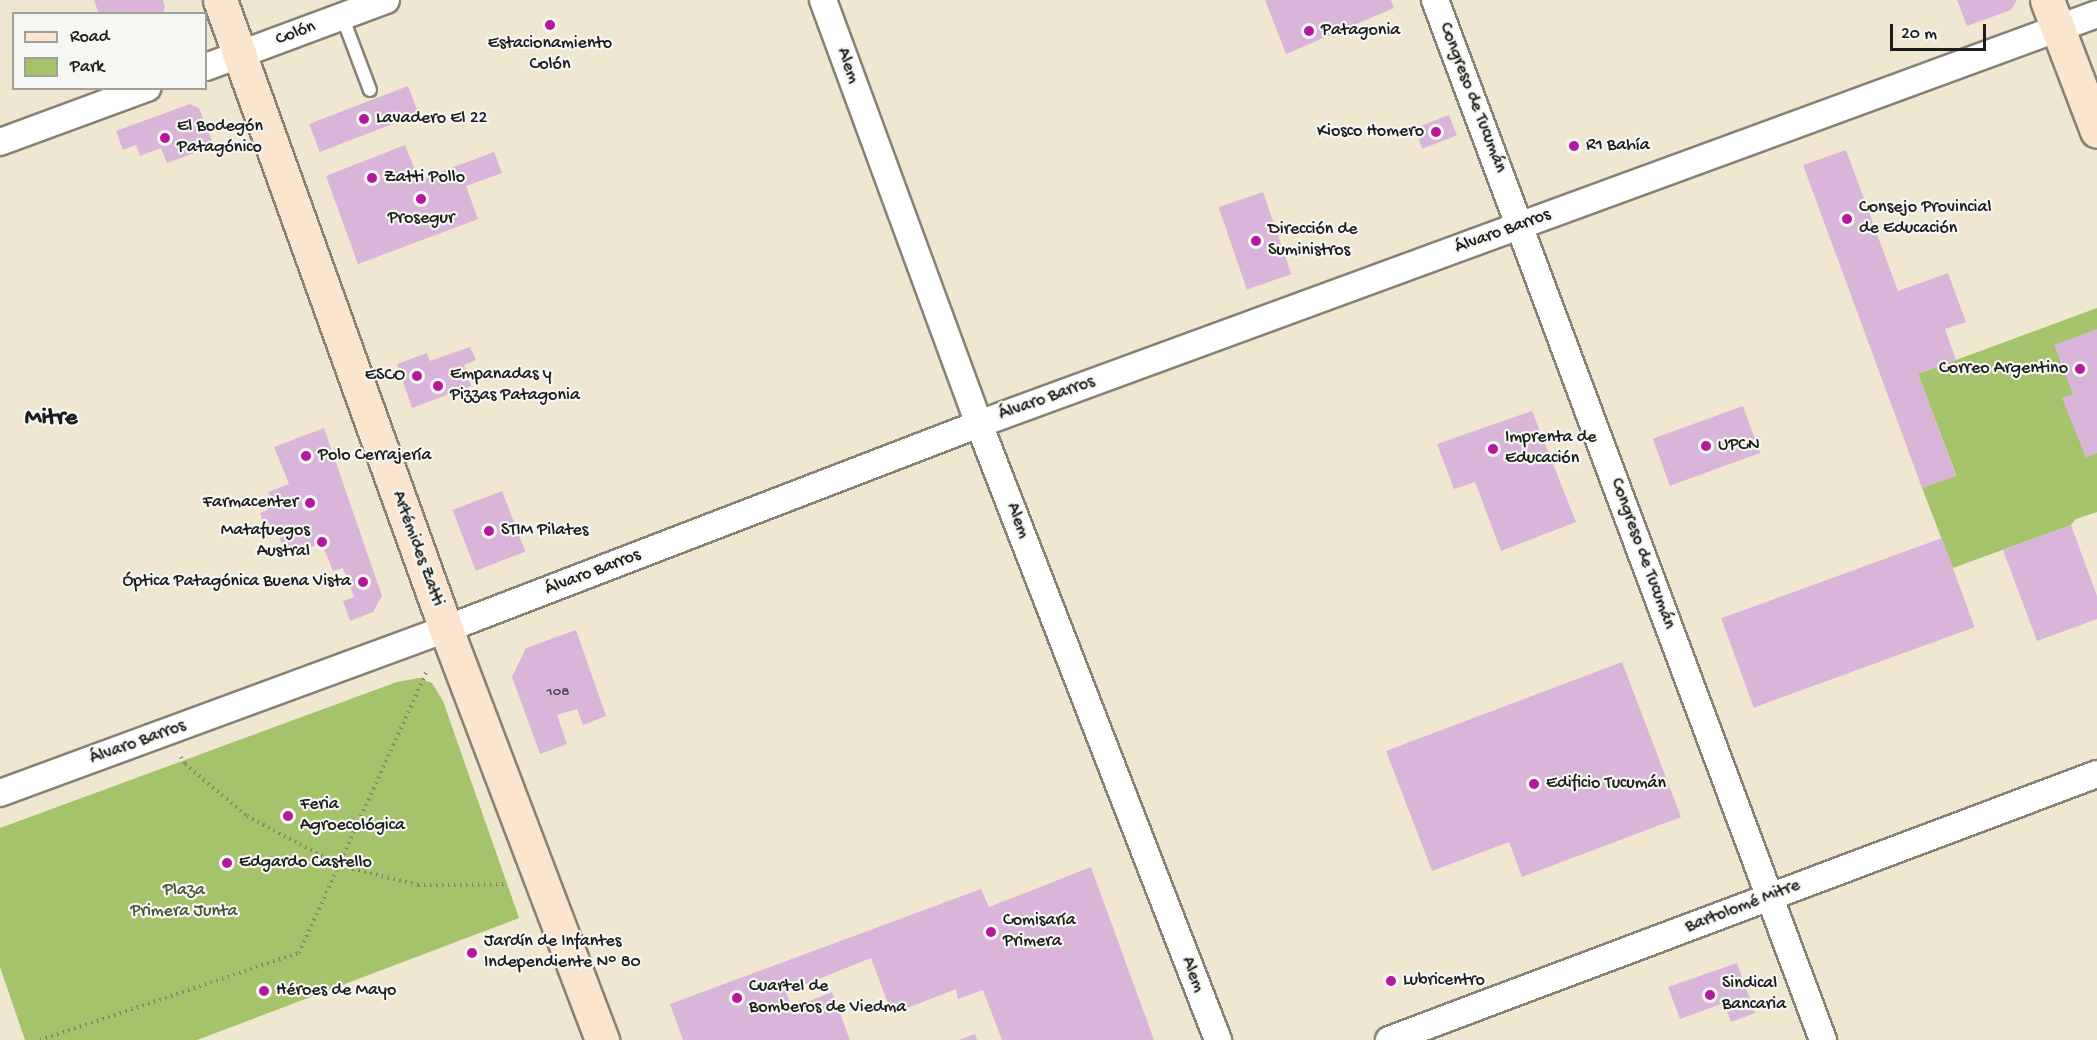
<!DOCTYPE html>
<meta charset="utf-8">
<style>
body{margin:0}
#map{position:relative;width:2097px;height:1040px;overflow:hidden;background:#f0e7d0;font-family:"Gochi Hand",sans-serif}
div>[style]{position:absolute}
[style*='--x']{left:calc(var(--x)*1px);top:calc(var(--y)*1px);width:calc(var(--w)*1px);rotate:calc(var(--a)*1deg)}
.green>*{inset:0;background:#a5c36a}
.building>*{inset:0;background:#d8b5d9;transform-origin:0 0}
.path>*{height:4px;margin-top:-2px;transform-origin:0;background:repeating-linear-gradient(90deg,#868276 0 1.5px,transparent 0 6px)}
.roads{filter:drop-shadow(2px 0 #868276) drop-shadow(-2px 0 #868276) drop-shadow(0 2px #868276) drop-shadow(0 -2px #868276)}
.service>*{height:12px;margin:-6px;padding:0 6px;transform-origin:6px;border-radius:6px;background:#fff}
.minor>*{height:26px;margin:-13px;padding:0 13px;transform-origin:13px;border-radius:13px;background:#fff}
.secondary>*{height:33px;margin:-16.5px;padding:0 16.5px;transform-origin:16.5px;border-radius:16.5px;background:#fbe5cf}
.dots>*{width:16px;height:16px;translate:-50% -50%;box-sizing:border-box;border:3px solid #f6f6f2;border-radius:50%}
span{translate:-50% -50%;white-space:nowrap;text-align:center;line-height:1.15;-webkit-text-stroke:4.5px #f6f6f2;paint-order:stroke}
.number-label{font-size:15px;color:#4b424b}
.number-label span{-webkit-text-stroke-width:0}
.poi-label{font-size:18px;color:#1c1c1c}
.left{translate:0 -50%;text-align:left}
.right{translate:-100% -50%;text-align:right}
.street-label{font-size:18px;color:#1c1c1c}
.park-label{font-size:18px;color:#4c5637}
.district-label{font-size:24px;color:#1c1c1c;font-weight:700}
.legend{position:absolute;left:12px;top:12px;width:195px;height:78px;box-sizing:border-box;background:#f6f6f2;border:2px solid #9f9f9c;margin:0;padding:8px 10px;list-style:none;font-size:18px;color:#1c1c1c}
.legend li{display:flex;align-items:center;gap:12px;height:30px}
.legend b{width:30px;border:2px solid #9f9f9c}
.scale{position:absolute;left:1890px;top:24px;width:96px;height:27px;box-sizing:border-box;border:3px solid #1c1c1c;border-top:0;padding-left:8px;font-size:18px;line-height:21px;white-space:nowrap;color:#1c1c1c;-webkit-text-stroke:4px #f6f6f2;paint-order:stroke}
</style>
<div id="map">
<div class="green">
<i style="clip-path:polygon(2097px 308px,2097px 512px,2076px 519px,2071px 525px,1953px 568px,1922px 488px,1956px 475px,1918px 374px)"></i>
<i style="clip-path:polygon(419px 678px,432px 683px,443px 701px,519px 918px,197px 1040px,25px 1040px,0 967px,0 828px,397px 682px)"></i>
</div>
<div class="building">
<i style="clip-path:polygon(94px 0,163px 0,165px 7px,163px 14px,99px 14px)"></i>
<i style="clip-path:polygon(1265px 0,1391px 0,1394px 8px,1286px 54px)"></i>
<i style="clip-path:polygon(1957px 0,2017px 0,2011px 10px,1967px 26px)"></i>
<i style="left:408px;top:86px;width:30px;height:106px;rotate:69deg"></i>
<i style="clip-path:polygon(190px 104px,199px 108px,214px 146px,167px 163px,161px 148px,140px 156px,136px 145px,123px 150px,116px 131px)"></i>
<i style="left:1449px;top:115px;width:22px;height:37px;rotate:69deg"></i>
<i style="clip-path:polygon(405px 145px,419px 180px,494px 152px,502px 173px,466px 186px,478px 219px,358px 264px,326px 176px)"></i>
<i style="clip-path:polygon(1846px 150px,1898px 291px,1948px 273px,1966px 322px,1945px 329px,1956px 360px,1918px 374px,1956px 476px,1922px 488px,1803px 165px)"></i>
<i style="left:1263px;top:192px;width:87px;height:47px;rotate:71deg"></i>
<i style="clip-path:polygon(2097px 329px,2097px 453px,2086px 458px,2062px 398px,2073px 394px,2054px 345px)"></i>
<i style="clip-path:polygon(470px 347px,476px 360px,464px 365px,471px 386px,412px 408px,397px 364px,427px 353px,430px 361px)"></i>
<i style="left:1743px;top:406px;width:50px;height:96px;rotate:70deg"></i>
<i style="clip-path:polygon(1532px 411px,1576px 522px,1501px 551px,1475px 482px,1454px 489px,1437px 444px)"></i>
<i style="clip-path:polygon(324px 428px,382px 596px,373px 612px,350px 621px,343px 601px,354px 597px,343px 568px,333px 571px,322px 544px,285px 554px,278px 533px,268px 536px,260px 513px,268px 510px,265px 505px,273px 502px,268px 492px,289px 484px,274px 447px)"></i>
<i style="left:502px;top:491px;width:65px;height:53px;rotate:69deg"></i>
<i style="clip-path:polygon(2071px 525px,2097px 596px,2097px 619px,2037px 641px,2003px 550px)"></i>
<i style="left:1942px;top:538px;width:95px;height:235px;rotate:70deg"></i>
<i style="clip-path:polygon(576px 630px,606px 716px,583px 725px,577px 709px,557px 715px,567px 744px,540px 754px,512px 677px,526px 648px)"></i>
<i style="clip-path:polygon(1622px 662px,1681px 817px,1522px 877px,1509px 842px,1432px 871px,1386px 751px)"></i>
<i style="clip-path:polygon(1091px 867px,1154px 1040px,1002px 1040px,983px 990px,958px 999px,956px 989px,892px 1014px,871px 958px,786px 992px,792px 1008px,832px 992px,850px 1040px,683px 1040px,670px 1004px,981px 889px,989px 907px)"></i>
<i style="clip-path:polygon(1737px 963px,1755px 1013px,1731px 1022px,1724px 1003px,1680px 1019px,1668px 987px)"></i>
<i style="clip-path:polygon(975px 1034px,977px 1040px,959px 1040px)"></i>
</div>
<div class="path">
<i style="--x:181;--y:757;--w:8;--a:60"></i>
<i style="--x:185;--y:764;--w:81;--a:40"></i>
<i style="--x:247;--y:816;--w:106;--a:28"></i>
<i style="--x:341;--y:866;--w:79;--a:13.9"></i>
<i style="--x:418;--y:885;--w:90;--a:-0.6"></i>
<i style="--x:40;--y:1040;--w:273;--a:-18.6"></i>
<i style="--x:299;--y:953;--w:310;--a:-65.6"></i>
</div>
<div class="roads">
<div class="service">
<i style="--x:342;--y:16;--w:79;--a:69.3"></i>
</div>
<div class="minor">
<i style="--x:823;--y:0;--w:452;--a:69.8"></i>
<i style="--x:979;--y:424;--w:661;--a:68.79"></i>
<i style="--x:1435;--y:0;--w:1110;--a:69.54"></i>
<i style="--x:206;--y:67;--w:192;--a:-20.4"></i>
<i style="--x:0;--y:142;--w:157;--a:-20.2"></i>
<i style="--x:0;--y:793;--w:475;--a:-20.2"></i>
<i style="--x:446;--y:629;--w:571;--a:-21.04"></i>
<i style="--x:979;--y:424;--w:1191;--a:-20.14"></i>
<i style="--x:1389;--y:1040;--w:756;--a:-20.59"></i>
</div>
<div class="secondary">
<i style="--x:220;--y:0;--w:668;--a:70.24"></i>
<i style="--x:446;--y:629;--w:440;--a:69.2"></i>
<i style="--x:2047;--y:0;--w:140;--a:69.1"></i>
</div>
</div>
<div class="dots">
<i style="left:550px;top:25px;background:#b5179e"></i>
<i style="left:1309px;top:31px;background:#b5179e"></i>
<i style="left:364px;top:119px;background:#b5179e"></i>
<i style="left:1436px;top:132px;background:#b5179e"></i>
<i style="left:165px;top:138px;background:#b5179e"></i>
<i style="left:1574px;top:146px;background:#b5179e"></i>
<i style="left:372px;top:178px;background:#b5179e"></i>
<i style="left:421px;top:199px;background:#b5179e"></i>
<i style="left:1847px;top:219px;background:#b5179e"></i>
<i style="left:1256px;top:241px;background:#b5179e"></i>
<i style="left:2080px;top:369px;background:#b5179e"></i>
<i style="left:417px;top:376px;background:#b5179e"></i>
<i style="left:438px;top:386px;background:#b5179e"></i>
<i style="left:1706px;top:446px;background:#b5179e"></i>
<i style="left:1493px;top:449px;background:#b5179e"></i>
<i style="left:306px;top:456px;background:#b5179e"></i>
<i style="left:310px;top:503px;background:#b5179e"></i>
<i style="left:489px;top:531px;background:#b5179e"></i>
<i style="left:322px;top:542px;background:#b5179e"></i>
<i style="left:363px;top:582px;background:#b5179e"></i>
<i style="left:1534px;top:784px;background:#b5179e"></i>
<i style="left:288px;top:816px;background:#b5179e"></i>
<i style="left:227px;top:863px;background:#b5179e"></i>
<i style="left:991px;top:932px;background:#b5179e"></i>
<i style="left:472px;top:953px;background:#b5179e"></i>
<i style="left:1391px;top:981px;background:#b5179e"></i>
<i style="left:264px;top:991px;background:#b5179e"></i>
<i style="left:1710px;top:995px;background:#b5179e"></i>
<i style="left:737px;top:998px;background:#b5179e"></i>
</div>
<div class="number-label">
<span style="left:558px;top:693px">108</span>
</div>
<div class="poi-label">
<span class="left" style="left:1321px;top:31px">Patagonia</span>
<span style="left:550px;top:55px">Estacionamiento<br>Colón</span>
<span class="left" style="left:376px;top:119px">Lavadero El 22</span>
<span class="left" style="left:177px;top:138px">El Bodegón<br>Patagónico</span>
<span class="right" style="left:1424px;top:132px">Kiosco Homero</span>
<span class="left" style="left:1586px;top:146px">R1 Bahía</span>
<span class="left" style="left:384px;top:178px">Zatti Pollo</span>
<span class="left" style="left:1859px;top:219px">Consejo Provincial<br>de Educación</span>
<span style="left:421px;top:219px">Prosegur</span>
<span class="left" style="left:1268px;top:241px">Dirección de<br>Suministros</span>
<span class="right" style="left:2068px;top:369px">Correo Argentino</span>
<span class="right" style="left:405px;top:376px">ESCO</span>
<span class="left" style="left:450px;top:386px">Empanadas y<br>Pizzas Patagonia</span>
<span class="left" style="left:1505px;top:449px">Imprenta de<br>Educación</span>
<span class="left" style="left:1718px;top:446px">UPCN</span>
<span class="left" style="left:318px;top:456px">Polo Cerrajería</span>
<span class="right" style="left:298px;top:503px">Farmacenter</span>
<span class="left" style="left:501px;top:531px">STIM Pilates</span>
<span class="right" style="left:310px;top:542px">Matafuegos<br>Austral</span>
<span class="right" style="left:351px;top:582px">Óptica Patagónica Buena Vista</span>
<span class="left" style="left:1546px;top:784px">Edificio Tucumán</span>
<span class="left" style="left:300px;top:816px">Feria<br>Agroecológica</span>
<span class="left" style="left:239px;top:863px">Edgardo Castello</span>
<span class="left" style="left:1003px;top:932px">Comisaría<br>Primera</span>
<span class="left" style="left:484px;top:953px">Jardín de Infantes<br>Independiente N° 80</span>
<span class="left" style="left:1403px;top:981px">Lubricentro</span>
<span class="left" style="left:1722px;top:995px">Sindical<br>Bancaria</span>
<span class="left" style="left:749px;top:998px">Cuartel de<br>Bomberos de Viedma</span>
<span class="left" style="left:276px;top:991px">Héroes de Mayo</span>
</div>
<div class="street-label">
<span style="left:296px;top:34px;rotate:-21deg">Colón</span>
<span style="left:847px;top:66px;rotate:70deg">Alem</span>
<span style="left:1472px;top:98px;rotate:69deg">Congreso de Tucumán</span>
<span style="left:1503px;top:232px;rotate:-20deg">Álvaro Barros</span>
<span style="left:1047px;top:399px;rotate:-20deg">Álvaro Barros</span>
<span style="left:1017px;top:521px;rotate:69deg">Alem</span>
<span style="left:417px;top:549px;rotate:70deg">Artémides Zatti</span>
<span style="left:1642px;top:554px;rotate:70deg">Congreso de Tucumán</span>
<span style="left:593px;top:573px;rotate:-21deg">Álvaro Barros</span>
<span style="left:138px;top:743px;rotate:-20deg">Álvaro Barros</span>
<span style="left:1743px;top:907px;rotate:-21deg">Bartolomé Mitre</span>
<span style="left:1192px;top:975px;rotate:69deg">Alem</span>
</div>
<div class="park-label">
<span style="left:184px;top:902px">Plaza<br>Primera Junta</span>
</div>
<div class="district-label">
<span style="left:51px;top:419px">Mitre</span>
</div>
<ul class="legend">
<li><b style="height:8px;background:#fbe5cf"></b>Road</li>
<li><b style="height:16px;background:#a5c36a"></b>Park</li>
</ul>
<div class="scale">20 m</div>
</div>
